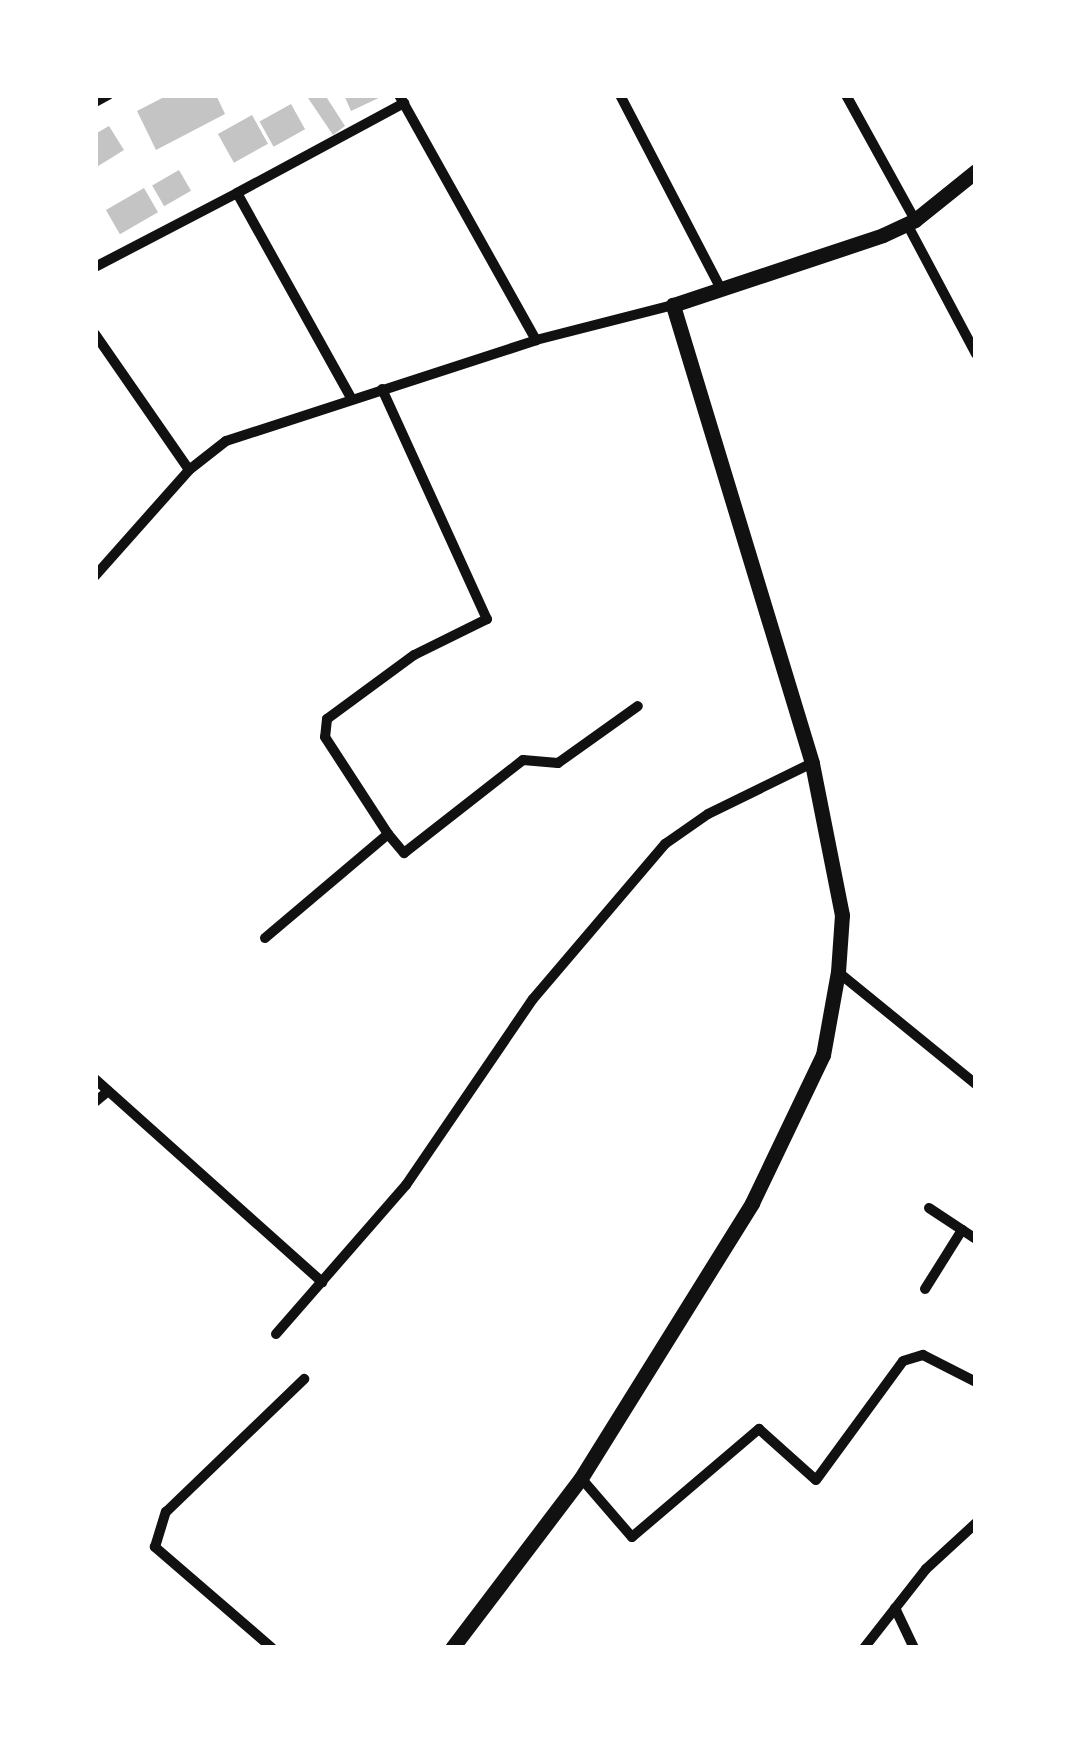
<!DOCTYPE html>
<style>
body{margin:0}
#map{position:relative;width:1071px;height:1743px;overflow:hidden;background:#fff;font-family:"Sofia Sans Condensed",sans-serif}
div>[style]{position:absolute}
[style*='--x']{left:calc(var(--x)*1px);top:calc(var(--y)*1px);width:calc(var(--w)*1px);rotate:calc(var(--a)*1deg)}
.building>*{inset:0;background:#c4c4c4;transform-origin:0 0}
.minor>*{height:10px;margin:-5px;padding:0 5px;transform-origin:5px;border-radius:5px;background:#111}
.tertiary>*{height:15px;margin:-7.5px;padding:0 7.5px;transform-origin:7.5px;border-radius:7.5px;background:#111}
span{translate:-50% -50%;white-space:nowrap;text-align:center;line-height:1.15;-webkit-text-stroke:8px #fff;paint-order:stroke}
.frame{position:absolute;inset:0;border:98px solid #fff;pointer-events:none}
</style>
<div id="map">
<div class="building">
<i style="clip-path:polygon(168px 95px,216px 95px,225px 114px,156px 150px,137px 111px)"></i>
<i style="clip-path:polygon(306px 95px,325px 95px,345px 126px,333px 135px)"></i>
<i style="clip-path:polygon(344px 95px,385px 95px,351px 111px)"></i>
<i style="left:291px;top:104px;width:29px;height:36px;rotate:61deg"></i>
<i style="left:252px;top:115px;width:33px;height:39px;rotate:61deg"></i>
<i style="clip-path:polygon(109px 126px,124px 150px,95px 168px,95px 134px)"></i>
<i style="left:179px;top:170px;width:24px;height:31px;rotate:60deg"></i>
<i style="left:144px;top:188px;width:28px;height:44px;rotate:60deg"></i>
</div>
<div class="minor">
<i style="--x:399;--y:95;--w:281;--a:60.8"></i>
<i style="--x:620;--y:95;--w:221;--a:62.5"></i>
<i style="--x:846;--y:95;--w:143;--a:61.1"></i>
<i style="--x:95;--y:102;--w:15;--a:-28"></i>
<i style="--x:907;--y:224;--w:147;--a:62"></i>
<i style="--x:95;--y:267;--w:160;--a:-27.5"></i>
<i style="--x:95;--y:334;--w:165;--a:55.3"></i>
<i style="--x:382;--y:389;--w:253;--a:65.5"></i>
<i style="--x:487;--y:619;--w:81;--a:153.7"></i>
<i style="--x:414;--y:655;--w:108;--a:143.7"></i>
<i style="--x:327;--y:719;--w:18;--a:96"></i>
<i style="--x:325;--y:737;--w:116;--a:57"></i>
<i style="--x:350;--y:396;--w:232;--a:-119.1"></i>
<i style="--x:237;--y:193;--w:190;--a:-28.3"></i>
<i style="--x:95;--y:576;--w:142;--a:-48.4"></i>
<i style="--x:189;--y:470;--w:47;--a:-38.1"></i>
<i style="--x:226;--y:441;--w:326;--a:-18"></i>
<i style="--x:536;--y:340;--w:141;--a:-14.3"></i>
<i style="--x:265;--y:938;--w:161;--a:-40.2"></i>
<i style="--x:388;--y:834;--w:25;--a:50"></i>
<i style="--x:404;--y:853;--w:151;--a:-38"></i>
<i style="--x:523;--y:760;--w:35;--a:5"></i>
<i style="--x:558;--y:763;--w:98;--a:-35.5"></i>
<i style="--x:838;--y:972;--w:178;--a:39.1"></i>
<i style="--x:95;--y:1079;--w:305;--a:41.8"></i>
<i style="--x:95;--y:1102;--w:17;--a:-40"></i>
<i style="--x:929;--y:1208;--w:56;--a:33.4"></i>
<i style="--x:925;--y:1289;--w:70;--a:-57.9"></i>
<i style="--x:276;--y:1334;--w:198;--a:-48.9"></i>
<i style="--x:406;--y:1185;--w:225;--a:-55.7"></i>
<i style="--x:533;--y:999;--w:204;--a:-49.6"></i>
<i style="--x:665;--y:844;--w:52;--a:-34.9"></i>
<i style="--x:708;--y:814;--w:116;--a:-26.1"></i>
<i style="--x:581;--y:1478;--w:78;--a:49.2"></i>
<i style="--x:632;--y:1537;--w:167;--a:-40.4"></i>
<i style="--x:759;--y:1429;--w:76;--a:41.8"></i>
<i style="--x:816;--y:1480;--w:147;--a:-53.8"></i>
<i style="--x:903;--y:1361;--w:21;--a:-17"></i>
<i style="--x:923;--y:1355;--w:59;--a:27"></i>
<i style="--x:895;--y:1608;--w:44;--a:64.6"></i>
<i style="--x:272;--y:1648;--w:155;--a:-139.2"></i>
<i style="--x:155;--y:1547;--w:37;--a:-73"></i>
<i style="--x:166;--y:1512;--w:192;--a:-43.9"></i>
<i style="--x:864;--y:1648;--w:100;--a:-51.9"></i>
<i style="--x:926;--y:1569;--w:68;--a:-42.6"></i>
</div>
<div class="tertiary">
<i style="--x:452;--y:1648;--w:213;--a:-52.8"></i>
<i style="--x:581;--y:1478;--w:324;--a:-58.1"></i>
<i style="--x:752;--y:1203;--w:164;--a:-64.4"></i>
<i style="--x:823;--y:1055;--w:84;--a:-79.8"></i>
<i style="--x:838;--y:972;--w:57;--a:-86"></i>
<i style="--x:842;--y:915;--w:155;--a:-101.2"></i>
<i style="--x:812;--y:763;--w:479;--a:-106.9"></i>
<i style="--x:673;--y:305;--w:221;--a:-18.4"></i>
<i style="--x:883;--y:235;--w:35;--a:-25"></i>
<i style="--x:915;--y:220;--w:78;--a:-38.8"></i>
</div>
<div class="frame"></div>
</div>
